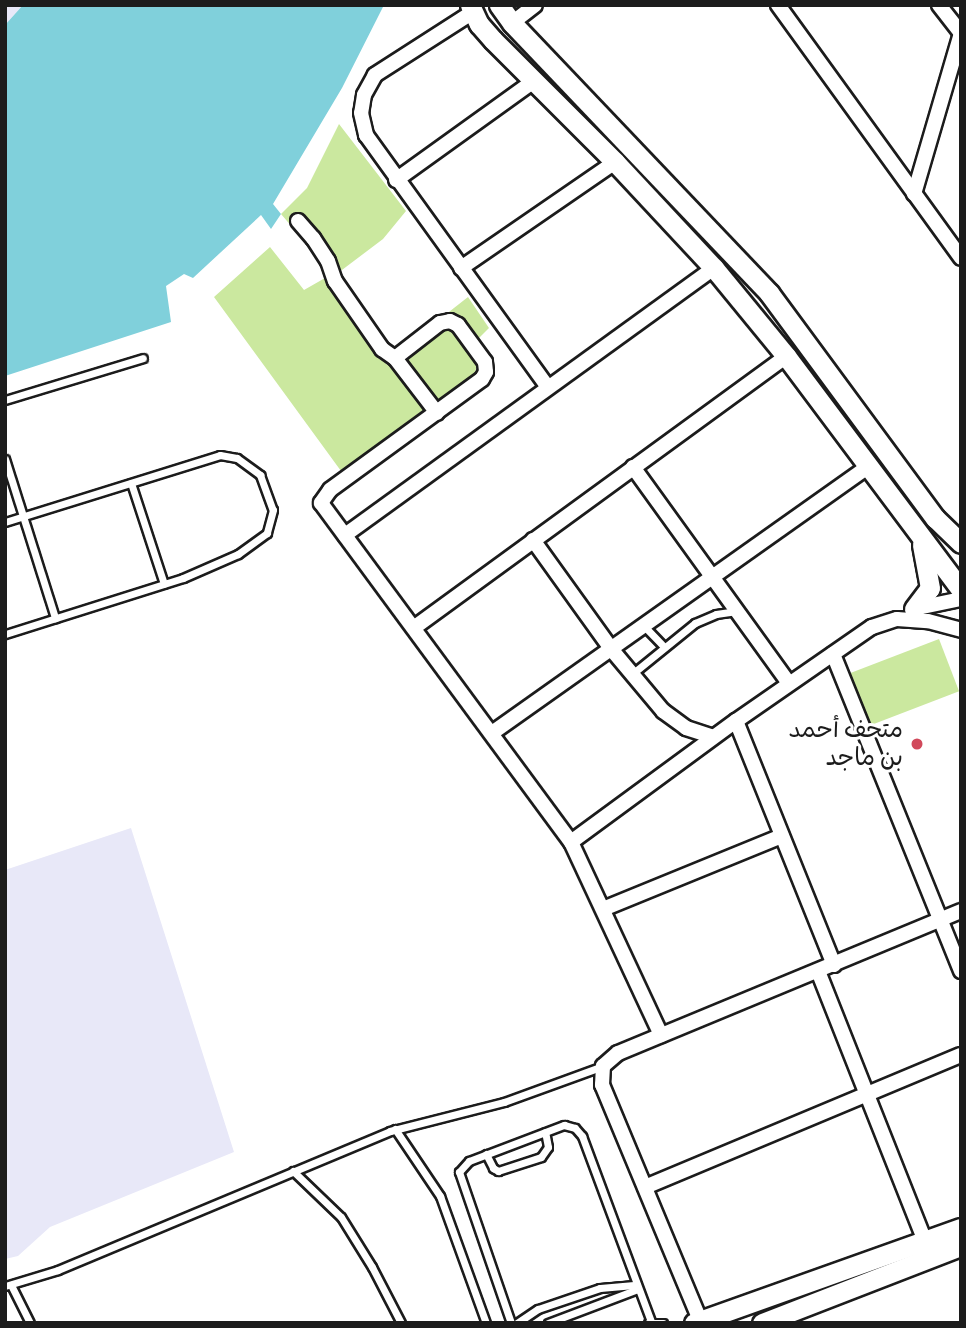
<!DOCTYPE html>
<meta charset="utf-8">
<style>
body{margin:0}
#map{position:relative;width:966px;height:1328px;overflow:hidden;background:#fff;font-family:Pangolin,"Playpen Sans Arabic",sans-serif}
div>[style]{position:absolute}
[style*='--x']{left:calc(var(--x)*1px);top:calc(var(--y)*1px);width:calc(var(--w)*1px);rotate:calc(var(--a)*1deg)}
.built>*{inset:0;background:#e8e8f8}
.green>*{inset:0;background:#cbe89f;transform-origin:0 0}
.water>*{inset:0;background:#80d0db}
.roads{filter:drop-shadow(2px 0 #1c1c1c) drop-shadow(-2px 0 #1c1c1c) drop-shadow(0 2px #1c1c1c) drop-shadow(0 -2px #1c1c1c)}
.lane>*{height:7px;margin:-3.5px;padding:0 3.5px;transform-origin:3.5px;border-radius:3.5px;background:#fff}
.street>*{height:14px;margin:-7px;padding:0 7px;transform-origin:7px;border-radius:7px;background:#fff}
.secondary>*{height:19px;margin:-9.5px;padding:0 9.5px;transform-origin:9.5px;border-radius:9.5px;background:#fff}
.dots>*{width:19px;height:19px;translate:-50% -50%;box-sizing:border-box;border:4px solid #fff;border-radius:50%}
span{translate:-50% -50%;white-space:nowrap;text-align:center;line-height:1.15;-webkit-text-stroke:6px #fff;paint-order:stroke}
.poi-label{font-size:24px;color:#1c1c1c}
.right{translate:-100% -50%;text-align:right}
.frame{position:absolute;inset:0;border:7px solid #1c1c1c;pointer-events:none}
</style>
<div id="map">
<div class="built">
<i style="clip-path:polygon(5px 5px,23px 5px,5px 25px)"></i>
<i style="clip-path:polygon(131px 828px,234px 1152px,50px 1227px,18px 1256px,5px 1259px,5px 870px)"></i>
</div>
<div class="green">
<i style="clip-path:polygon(339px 124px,406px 211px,383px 239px,334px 276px,281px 214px,307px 188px)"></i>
<i style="clip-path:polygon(270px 247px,304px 290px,325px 278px,387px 365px,396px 366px,426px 408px,341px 471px,214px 297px)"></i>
<i style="clip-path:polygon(468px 297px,489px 328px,471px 346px,479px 360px,474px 375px,464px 388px,460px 384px,438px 402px,404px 357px,431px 326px)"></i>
<i style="left:939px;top:639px;width:56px;height:99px;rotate:69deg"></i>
</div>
<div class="water">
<i style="clip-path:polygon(23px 5px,384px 5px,342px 88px,273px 204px,281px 214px,271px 229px,261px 215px,193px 278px,184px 274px,166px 286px,171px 322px,5px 376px,5px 25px)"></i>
</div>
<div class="roads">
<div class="lane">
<i style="--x:5;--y:400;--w:144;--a:-16.9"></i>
<i style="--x:5;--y:459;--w:167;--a:72.5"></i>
<i style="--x:131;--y:483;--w:106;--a:71.9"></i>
<i style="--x:5;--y:522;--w:225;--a:-17.3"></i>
<i style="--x:220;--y:455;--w:17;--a:10"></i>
<i style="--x:237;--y:458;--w:29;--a:36"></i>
<i style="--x:260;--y:475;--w:37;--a:70"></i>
<i style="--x:273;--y:510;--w:24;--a:105"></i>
<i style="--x:267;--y:533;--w:36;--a:144"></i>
<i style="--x:238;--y:554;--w:60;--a:156.4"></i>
<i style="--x:183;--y:578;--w:187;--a:162.5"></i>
<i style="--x:644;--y:626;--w:29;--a:46"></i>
<i style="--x:632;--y:674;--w:81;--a:-39"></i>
<i style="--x:695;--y:623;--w:23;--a:-23"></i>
<i style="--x:716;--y:614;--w:21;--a:-8"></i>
<i style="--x:395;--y:1129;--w:81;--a:56.1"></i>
<i style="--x:440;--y:1196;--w:135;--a:70.1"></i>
<i style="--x:486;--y:1154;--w:16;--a:63"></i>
<i style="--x:493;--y:1168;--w:6;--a:31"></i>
<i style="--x:498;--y:1171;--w:45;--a:-18"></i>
<i style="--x:541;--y:1157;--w:12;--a:-55"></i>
<i style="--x:548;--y:1147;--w:15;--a:-101"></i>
<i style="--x:293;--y:1171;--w:66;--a:43.8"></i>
<i style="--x:341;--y:1217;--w:59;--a:58.2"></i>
<i style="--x:372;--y:1267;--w:63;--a:62.6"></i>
<i style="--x:11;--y:1285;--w:42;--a:63.4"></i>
<i style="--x:5;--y:1286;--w:55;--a:-16.8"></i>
<i style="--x:58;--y:1270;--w:360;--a:-22.7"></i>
<i style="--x:390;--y:1131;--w:118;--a:-14.3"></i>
<i style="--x:504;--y:1102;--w:105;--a:-20"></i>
<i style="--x:511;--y:1323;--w:160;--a:-109"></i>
<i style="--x:459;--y:1172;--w:15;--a:-48"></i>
<i style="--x:469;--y:1161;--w:102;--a:-20.8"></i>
<i style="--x:564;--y:1125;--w:11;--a:15"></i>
<i style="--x:575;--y:1128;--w:11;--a:49"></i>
<i style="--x:582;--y:1136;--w:198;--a:69.6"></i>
<i style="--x:517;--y:1323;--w:25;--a:-34"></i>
<i style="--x:538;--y:1309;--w:65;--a:-18.7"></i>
<i style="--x:600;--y:1288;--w:37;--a:-5"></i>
<i style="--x:548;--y:1323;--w:96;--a:-20.7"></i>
<i style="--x:648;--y:1323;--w:15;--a:0"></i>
</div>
<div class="street">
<i style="--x:778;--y:5;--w:312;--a:54.1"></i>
<i style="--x:939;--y:5;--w:36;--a:52"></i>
<i style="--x:473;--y:12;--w:117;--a:147.3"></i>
<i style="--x:375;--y:75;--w:23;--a:119"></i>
<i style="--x:364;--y:95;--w:18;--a:99"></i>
<i style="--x:361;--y:113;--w:23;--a:77"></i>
<i style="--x:366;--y:135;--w:311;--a:54.2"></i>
<i style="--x:512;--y:23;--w:29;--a:-38"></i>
<i style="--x:396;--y:180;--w:170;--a:-35.7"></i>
<i style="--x:914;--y:194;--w:168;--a:-73.7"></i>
<i style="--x:298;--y:221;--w:23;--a:49"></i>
<i style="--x:313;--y:238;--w:27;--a:57"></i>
<i style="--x:328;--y:261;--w:21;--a:71"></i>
<i style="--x:335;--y:281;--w:83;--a:55.3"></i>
<i style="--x:382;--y:349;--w:16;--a:35"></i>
<i style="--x:395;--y:358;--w:69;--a:52.6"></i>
<i style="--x:461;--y:268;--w:187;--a:-34.5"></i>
<i style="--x:395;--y:358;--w:57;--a:-37.9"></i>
<i style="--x:440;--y:323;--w:10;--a:-11"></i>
<i style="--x:450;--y:321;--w:9;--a:27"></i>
<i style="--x:458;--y:325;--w:46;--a:53.9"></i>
<i style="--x:485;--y:362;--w:10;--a:84"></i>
<i style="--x:486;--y:372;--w:8;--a:120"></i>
<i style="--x:482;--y:379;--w:188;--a:143.9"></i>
<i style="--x:330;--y:490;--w:16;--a:125"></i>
<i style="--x:321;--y:503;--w:421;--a:53.6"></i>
<i style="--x:571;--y:842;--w:213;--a:65"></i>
<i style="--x:633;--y:467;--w:266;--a:54.2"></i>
<i style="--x:345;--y:535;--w:455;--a:-35.9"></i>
<i style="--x:533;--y:540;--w:135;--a:54.3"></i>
<i style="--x:612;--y:650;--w:80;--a:50.1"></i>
<i style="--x:663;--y:711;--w:29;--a:36"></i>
<i style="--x:686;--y:728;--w:28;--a:18"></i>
<i style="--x:913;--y:609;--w:49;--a:-11.8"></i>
<i style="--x:415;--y:627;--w:459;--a:-36.1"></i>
<i style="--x:833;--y:654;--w:342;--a:68"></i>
<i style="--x:736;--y:721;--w:263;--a:68.1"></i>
<i style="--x:492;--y:733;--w:461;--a:-35.3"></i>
<i style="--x:571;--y:842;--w:205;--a:-36.3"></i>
<i style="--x:736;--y:721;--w:165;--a:-34.7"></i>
<i style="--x:872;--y:627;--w:26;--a:-18"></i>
<i style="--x:897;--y:619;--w:31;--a:4"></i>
<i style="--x:928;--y:621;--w:34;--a:15"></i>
<i style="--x:603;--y:909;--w:193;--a:-22.2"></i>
<i style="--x:818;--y:971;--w:290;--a:68.4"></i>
<i style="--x:645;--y:1187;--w:342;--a:-22.7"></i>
<i style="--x:700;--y:1320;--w:255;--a:-112.6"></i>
<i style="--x:602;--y:1085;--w:19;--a:-87"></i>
<i style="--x:603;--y:1066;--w:20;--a:-41"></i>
<i style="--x:618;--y:1053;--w:371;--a:-22.5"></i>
</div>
<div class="secondary">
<i style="--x:470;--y:5;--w:21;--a:65"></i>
<i style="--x:479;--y:24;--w:21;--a:49"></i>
<i style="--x:493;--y:40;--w:173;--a:45"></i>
<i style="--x:615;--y:162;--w:145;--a:47"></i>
<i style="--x:714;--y:268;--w:114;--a:50.7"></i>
<i style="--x:786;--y:356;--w:292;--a:53.2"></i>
<i style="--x:499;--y:5;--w:22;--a:54"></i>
<i style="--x:512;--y:23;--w:373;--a:46.4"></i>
<i style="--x:769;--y:293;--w:280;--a:53.6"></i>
<i style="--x:935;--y:518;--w:36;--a:44"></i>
<i style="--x:914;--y:609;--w:26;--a:-53"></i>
<i style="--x:930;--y:588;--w:44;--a:-100.5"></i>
<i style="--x:694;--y:1323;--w:283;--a:-19.6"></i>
<i style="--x:762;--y:1323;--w:213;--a:-21.2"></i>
</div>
</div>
<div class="dots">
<i style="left:917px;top:744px;background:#d1495b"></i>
</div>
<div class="poi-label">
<span class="right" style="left:903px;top:744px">متحف أحمد<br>بن ماجد</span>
</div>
<div class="frame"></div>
</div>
